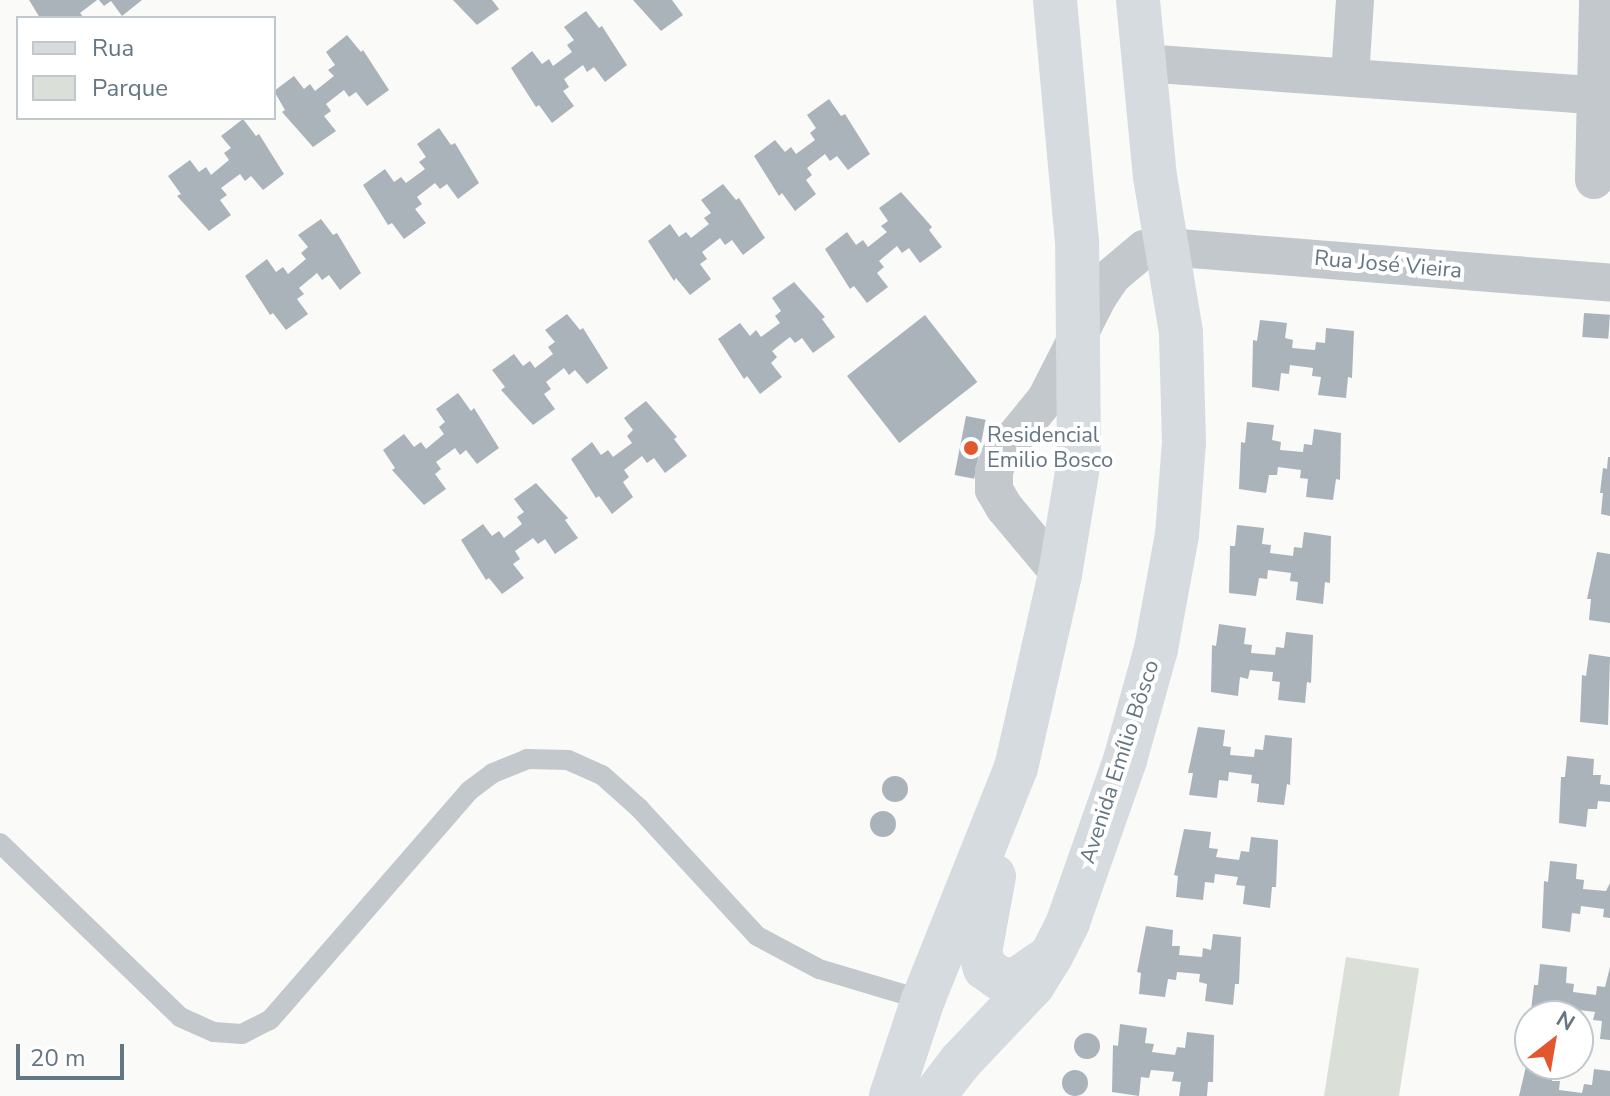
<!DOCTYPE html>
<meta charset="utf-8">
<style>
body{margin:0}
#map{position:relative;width:1610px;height:1096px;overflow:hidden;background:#fafaf8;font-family:"Nunito Sans",sans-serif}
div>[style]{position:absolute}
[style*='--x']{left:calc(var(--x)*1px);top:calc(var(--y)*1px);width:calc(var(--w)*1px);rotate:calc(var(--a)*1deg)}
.green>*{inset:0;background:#dadfd7;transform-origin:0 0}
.building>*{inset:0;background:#aab3b9;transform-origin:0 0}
.round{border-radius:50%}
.lane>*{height:20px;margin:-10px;padding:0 10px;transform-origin:10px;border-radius:10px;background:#c3c8cc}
.street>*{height:38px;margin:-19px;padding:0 19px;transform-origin:19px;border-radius:19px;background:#c3c8cc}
.secondary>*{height:44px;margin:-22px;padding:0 22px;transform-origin:22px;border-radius:22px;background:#d6dbdf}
.dots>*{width:22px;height:22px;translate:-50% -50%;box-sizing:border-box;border:4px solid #fff;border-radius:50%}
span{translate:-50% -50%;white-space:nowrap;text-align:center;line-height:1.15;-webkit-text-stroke:8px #fff;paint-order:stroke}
.street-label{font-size:22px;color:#657683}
.poi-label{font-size:22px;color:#657683}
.left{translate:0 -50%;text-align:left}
.legend{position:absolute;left:16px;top:16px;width:260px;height:104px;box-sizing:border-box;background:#fff;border:2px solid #c1c8cd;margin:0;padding:10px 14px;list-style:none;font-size:24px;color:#657683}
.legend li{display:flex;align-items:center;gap:16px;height:40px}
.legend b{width:40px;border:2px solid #c1c8cd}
.north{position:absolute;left:1514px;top:1000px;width:80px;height:80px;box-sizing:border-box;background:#fff;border:2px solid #c1c8cd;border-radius:50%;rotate:31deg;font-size:22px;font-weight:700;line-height:32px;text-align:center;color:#657683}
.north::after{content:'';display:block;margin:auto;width:28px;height:36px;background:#e4572e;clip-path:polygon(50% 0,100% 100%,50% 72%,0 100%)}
.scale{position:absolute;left:16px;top:1044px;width:108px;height:36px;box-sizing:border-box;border:4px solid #657683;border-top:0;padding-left:10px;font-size:24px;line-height:28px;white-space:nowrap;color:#657683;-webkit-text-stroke:6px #fff;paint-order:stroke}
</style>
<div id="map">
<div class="green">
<i style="left:1346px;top:957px;width:74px;height:141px;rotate:9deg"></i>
</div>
<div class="building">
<i style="clip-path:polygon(29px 0,97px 0,80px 13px,84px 18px,40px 18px)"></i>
<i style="clip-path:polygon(99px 0,142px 0,122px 16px,111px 1px,104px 6px)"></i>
<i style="clip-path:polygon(453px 0,492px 0,499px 9px,477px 25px)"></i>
<i style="clip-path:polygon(633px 0,672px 0,683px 15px,661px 31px)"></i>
<i style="clip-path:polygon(586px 11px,599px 28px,602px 26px,627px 65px,605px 82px,594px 67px,587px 72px,583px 65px,564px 79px,569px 87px,563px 91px,574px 106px,552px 123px,539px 105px,536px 107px,511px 68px,532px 51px,542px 64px,549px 59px,553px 66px,572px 52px,567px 45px,574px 40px,564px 27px)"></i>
<i style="clip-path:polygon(347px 35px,361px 52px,363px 50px,389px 90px,367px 106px,356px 92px,349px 97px,344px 90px,326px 104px,331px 111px,324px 116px,336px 131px,313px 147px,282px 112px,285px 110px,274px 91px,294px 76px,304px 89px,310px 84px,315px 91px,334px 76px,328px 70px,335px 65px,326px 52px)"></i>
<i style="clip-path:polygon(829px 99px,841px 116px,845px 114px,870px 154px,848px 170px,837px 156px,830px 161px,825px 154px,807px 168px,812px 175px,806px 180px,816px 194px,795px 211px,782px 193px,779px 196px,754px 156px,775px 140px,785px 152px,791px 147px,796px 154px,815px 140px,810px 133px,816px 128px,807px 115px)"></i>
<i style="clip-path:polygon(243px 119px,256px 136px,259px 134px,284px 174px,263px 190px,251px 176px,245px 181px,240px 174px,221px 188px,227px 195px,220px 200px,231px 215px,209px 231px,177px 196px,181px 194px,168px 176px,190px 160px,199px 172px,206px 167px,211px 175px,229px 160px,224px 153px,231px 148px,221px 136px)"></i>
<i style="clip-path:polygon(439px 128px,451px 145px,455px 143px,479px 183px,458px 199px,447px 184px,440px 189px,435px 183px,417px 197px,422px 204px,415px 209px,426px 223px,404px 239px,392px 223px,388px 225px,363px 185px,385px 169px,394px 182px,401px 177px,406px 183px,425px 169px,419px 162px,426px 157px,417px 144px)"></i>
<i style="clip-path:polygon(723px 184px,736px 200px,739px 198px,765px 238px,743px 255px,732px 240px,725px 245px,720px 238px,702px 252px,707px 259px,700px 264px,711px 279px,690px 295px,676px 278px,674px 281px,648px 241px,670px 224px,679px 237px,686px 232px,691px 238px,709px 224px,704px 218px,711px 213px,701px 200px)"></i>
<i style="clip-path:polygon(901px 192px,932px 227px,929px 230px,942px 247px,920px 263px,909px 248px,902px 253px,897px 246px,879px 261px,884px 267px,877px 273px,888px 287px,867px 303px,854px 286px,850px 289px,825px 249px,847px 232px,856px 245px,863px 240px,868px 247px,887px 232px,881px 226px,888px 221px,879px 208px)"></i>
<i style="clip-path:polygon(321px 219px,333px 235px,337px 233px,361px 273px,340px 290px,329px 275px,322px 280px,317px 273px,299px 288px,304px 294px,297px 299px,308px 314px,286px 330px,273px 313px,270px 315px,245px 276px,267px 259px,276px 272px,283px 267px,288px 274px,306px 259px,301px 253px,308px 247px,298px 235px)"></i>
<i style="clip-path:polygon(794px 282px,825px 317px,822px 319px,835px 337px,813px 353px,802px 338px,795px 343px,790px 337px,772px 351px,777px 357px,771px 363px,782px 377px,760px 394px,747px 376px,744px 379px,718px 339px,740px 323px,750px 336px,756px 330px,761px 337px,780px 323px,775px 316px,781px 311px,772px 298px)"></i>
<i style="left:1584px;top:313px;width:26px;height:24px;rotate:4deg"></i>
<i style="clip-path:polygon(567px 314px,580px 330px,583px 328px,608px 368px,587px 384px,575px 370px,569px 375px,564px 368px,546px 382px,551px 389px,544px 394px,555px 409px,533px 425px,501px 390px,505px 387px,492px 370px,514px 354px,523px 366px,530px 361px,535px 368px,553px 354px,548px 347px,555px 342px,545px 330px)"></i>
<i style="left:925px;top:315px;width:85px;height:99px;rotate:52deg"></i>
<i style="clip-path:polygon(1260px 320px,1287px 323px,1285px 338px,1293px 340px,1292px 348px,1315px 350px,1316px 342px,1325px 343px,1326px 328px,1354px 331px,1352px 378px,1348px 377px,1346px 398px,1318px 395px,1321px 377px,1312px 376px,1313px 368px,1290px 365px,1289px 374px,1281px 373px,1279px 391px,1252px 387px,1253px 340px,1257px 341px)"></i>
<i style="clip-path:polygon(458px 393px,471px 411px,474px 408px,499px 448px,477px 464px,466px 450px,460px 455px,455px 448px,436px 462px,441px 469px,435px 474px,446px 489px,424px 505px,392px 470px,395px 468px,383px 450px,404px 434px,414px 447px,421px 442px,426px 449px,444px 434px,439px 427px,445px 422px,436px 409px)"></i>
<i style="clip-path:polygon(646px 401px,677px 437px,674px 439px,687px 456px,665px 473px,654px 458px,647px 463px,642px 456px,624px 470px,629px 477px,623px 482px,633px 497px,612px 514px,599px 496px,596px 498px,571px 459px,592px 442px,601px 455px,608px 450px,613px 457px,632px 443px,627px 436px,633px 430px,624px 418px)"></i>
<i style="left:966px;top:416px;width:20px;height:60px;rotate:11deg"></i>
<i style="clip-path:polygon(1247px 422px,1274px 425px,1272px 440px,1281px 442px,1280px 450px,1303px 452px,1304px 444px,1312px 445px,1314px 429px,1341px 433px,1340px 480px,1336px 479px,1333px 500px,1306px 497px,1308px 479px,1300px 478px,1301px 470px,1278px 467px,1277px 475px,1269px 475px,1266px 493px,1239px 489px,1241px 442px,1245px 443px)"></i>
<i style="clip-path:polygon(1608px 457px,1610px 457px,1610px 516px,1601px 514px,1603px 493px,1600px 493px,1603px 468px,1607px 469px)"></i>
<i style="clip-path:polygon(536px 483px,568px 518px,565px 520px,578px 538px,555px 554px,545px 539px,538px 544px,533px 538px,515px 551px,520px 559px,513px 564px,524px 578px,502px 594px,489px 578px,486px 580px,461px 540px,483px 524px,492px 536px,499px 531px,504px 538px,522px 524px,517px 517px,524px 512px,514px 499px)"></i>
<i style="clip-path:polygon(1237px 525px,1264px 528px,1262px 544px,1271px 545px,1270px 553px,1293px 556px,1294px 547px,1302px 548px,1304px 532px,1331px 536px,1330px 583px,1325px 582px,1323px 604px,1296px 600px,1298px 582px,1290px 581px,1291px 573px,1268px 570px,1267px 579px,1259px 578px,1256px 596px,1229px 593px,1230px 546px,1235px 546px)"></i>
<i style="clip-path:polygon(1597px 552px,1610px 554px,1610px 623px,1589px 620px,1591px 599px,1587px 599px)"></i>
<i style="clip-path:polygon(1219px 624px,1246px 628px,1244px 644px,1252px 645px,1251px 653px,1275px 655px,1276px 647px,1284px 648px,1286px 632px,1313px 635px,1311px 683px,1307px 682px,1305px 703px,1278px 700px,1280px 682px,1272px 681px,1273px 672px,1250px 670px,1248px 679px,1240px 677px,1238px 696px,1211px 692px,1212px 645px,1216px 646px)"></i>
<i style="clip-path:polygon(1589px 654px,1610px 657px,1608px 725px,1580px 722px,1582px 675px,1586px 676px)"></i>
<i style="clip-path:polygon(1198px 727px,1225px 730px,1223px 746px,1231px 747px,1230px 755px,1254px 757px,1255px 749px,1263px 750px,1265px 735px,1292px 738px,1290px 785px,1287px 784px,1284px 805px,1257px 802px,1259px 784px,1251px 783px,1252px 775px,1229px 772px,1228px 781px,1219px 780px,1217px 798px,1189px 795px,1193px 773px,1188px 773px)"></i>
<i style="clip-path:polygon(1567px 756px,1594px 759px,1593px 775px,1601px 775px,1600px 784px,1610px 785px,1610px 802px,1598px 801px,1597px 809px,1588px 809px,1586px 827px,1559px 823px,1561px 777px,1565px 777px)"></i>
<i class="round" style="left:882px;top:776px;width:26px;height:26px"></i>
<i class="round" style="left:870px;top:811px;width:26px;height:26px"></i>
<i style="clip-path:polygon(1184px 829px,1211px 832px,1209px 848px,1218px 849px,1216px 857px,1239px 860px,1241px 851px,1249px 852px,1251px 837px,1278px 840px,1276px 887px,1272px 887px,1270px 908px,1243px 904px,1245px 886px,1236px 885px,1238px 877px,1215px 874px,1214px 883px,1205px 882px,1203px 900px,1176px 897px,1178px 876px,1174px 875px)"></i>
<i style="clip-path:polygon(1550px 861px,1577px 864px,1576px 879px,1584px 880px,1583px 889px,1606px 891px,1610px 883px,1610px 918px,1603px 917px,1604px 909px,1581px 906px,1580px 914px,1572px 913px,1570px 932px,1542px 928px,1544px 881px,1548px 882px)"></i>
<i style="clip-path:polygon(1146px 926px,1173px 930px,1172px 946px,1180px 946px,1179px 955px,1202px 957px,1203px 948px,1211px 950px,1213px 934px,1241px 937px,1239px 984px,1235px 984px,1233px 1005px,1205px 1001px,1207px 984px,1199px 982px,1200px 974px,1177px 972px,1176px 980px,1168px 979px,1165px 997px,1139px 994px,1141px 973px,1137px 972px)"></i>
<i style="clip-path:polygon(1540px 964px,1567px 967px,1566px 983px,1574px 984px,1573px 992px,1596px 995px,1597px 986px,1605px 987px,1610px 967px,1610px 1040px,1600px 1039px,1602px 1021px,1593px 1020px,1595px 1012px,1571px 1009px,1570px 1016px,1534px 1016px,1535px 1011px,1531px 1010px,1534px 985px,1538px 985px)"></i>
<i style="clip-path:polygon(1120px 1024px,1147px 1028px,1145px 1043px,1154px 1044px,1152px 1052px,1175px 1055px,1177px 1047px,1185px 1048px,1187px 1032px,1214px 1035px,1213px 1082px,1208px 1082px,1207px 1096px,1179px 1096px,1181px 1082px,1172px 1081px,1174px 1072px,1151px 1070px,1149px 1078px,1141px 1077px,1139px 1096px,1112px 1092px,1113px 1045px,1118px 1046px)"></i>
<i class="round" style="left:1074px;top:1033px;width:26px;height:26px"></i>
<i style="clip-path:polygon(1527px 1062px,1554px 1065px,1552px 1081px,1560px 1081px,1559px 1090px,1582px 1093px,1584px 1084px,1592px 1085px,1594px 1069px,1610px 1071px,1610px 1096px,1519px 1096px)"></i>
<i class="round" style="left:1062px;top:1070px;width:26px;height:26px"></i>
</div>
<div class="lane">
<i style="--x:0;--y:843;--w:250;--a:44"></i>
<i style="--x:180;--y:1017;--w:37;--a:24"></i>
<i style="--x:214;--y:1032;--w:28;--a:4"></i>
<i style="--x:242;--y:1034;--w:31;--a:-27"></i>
<i style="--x:270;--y:1020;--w:303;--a:-49"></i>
<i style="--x:469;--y:791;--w:30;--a:-37"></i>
<i style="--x:493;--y:773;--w:37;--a:-22"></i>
<i style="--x:527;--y:759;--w:41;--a:1.4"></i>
<i style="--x:568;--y:760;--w:37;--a:24"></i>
<i style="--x:602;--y:775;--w:50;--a:41.7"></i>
<i style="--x:639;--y:808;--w:174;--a:47.3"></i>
<i style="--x:757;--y:936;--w:70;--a:28"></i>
<i style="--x:819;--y:969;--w:109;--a:16.6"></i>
</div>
<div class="street">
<i style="--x:1143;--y:63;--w:452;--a:4.1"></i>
<i style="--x:1350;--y:77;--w:77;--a:-86.3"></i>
<i style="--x:1594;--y:180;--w:180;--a:-88.7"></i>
<i style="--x:1060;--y:574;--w:87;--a:-129.9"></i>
<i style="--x:1004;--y:507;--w:20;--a:-120"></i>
<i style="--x:994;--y:490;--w:19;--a:-90"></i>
<i style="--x:994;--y:471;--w:17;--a:-69"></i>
<i style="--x:1000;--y:455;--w:72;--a:-50.6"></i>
<i style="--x:1046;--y:399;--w:114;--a:-63"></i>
<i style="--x:1098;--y:297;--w:25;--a:-56"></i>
<i style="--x:1112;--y:276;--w:42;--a:-40.2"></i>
<i style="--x:1144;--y:249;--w:23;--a:-5"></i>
<i style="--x:1167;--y:247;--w:444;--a:4.6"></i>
</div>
<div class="secondary">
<i style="--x:994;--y:876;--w:77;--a:100.4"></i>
<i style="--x:980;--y:952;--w:17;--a:73"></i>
<i style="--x:985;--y:968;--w:17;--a:36"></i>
<i style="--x:999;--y:978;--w:17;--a:7"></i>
<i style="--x:1016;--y:980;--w:42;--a:-34.4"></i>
<i style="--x:891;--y:1096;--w:101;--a:-71.6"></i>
<i style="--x:923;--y:1000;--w:250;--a:-68.2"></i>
<i style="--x:1016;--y:768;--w:199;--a:-77.2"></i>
<i style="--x:1060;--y:574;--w:116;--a:-80.5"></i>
<i style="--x:1079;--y:460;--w:218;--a:-90.5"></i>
<i style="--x:1077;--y:242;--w:243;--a:-95.2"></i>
<i style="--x:934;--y:1096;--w:43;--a:-52.6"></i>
<i style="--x:960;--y:1062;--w:106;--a:-46.5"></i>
<i style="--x:1033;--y:985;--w:34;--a:-58"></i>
<i style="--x:1051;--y:956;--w:38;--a:-63"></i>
<i style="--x:1068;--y:922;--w:172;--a:-70.6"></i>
<i style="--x:1125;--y:760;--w:115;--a:-74.4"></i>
<i style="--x:1156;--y:649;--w:116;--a:-79.6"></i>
<i style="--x:1177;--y:535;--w:93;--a:-85.7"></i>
<i style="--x:1184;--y:442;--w:110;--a:-91.6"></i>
<i style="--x:1181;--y:332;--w:157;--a:-99.5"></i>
<i style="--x:1155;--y:177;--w:178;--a:-95.5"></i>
</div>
<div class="dots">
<i style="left:971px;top:448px;background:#e4572e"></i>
</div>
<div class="street-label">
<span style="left:1388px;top:265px;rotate:5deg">Rua José Vieira</span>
<span style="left:1120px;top:762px;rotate:-72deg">Avenida Emílio Bôsco</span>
</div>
<div class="poi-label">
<span class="left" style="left:987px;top:448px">Residencial<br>Emilio Bosco</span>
</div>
<ul class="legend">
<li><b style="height:10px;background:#d6dbdf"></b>Rua</li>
<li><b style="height:22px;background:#dadfd7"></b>Parque</li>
</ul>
<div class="north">N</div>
<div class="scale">20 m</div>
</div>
